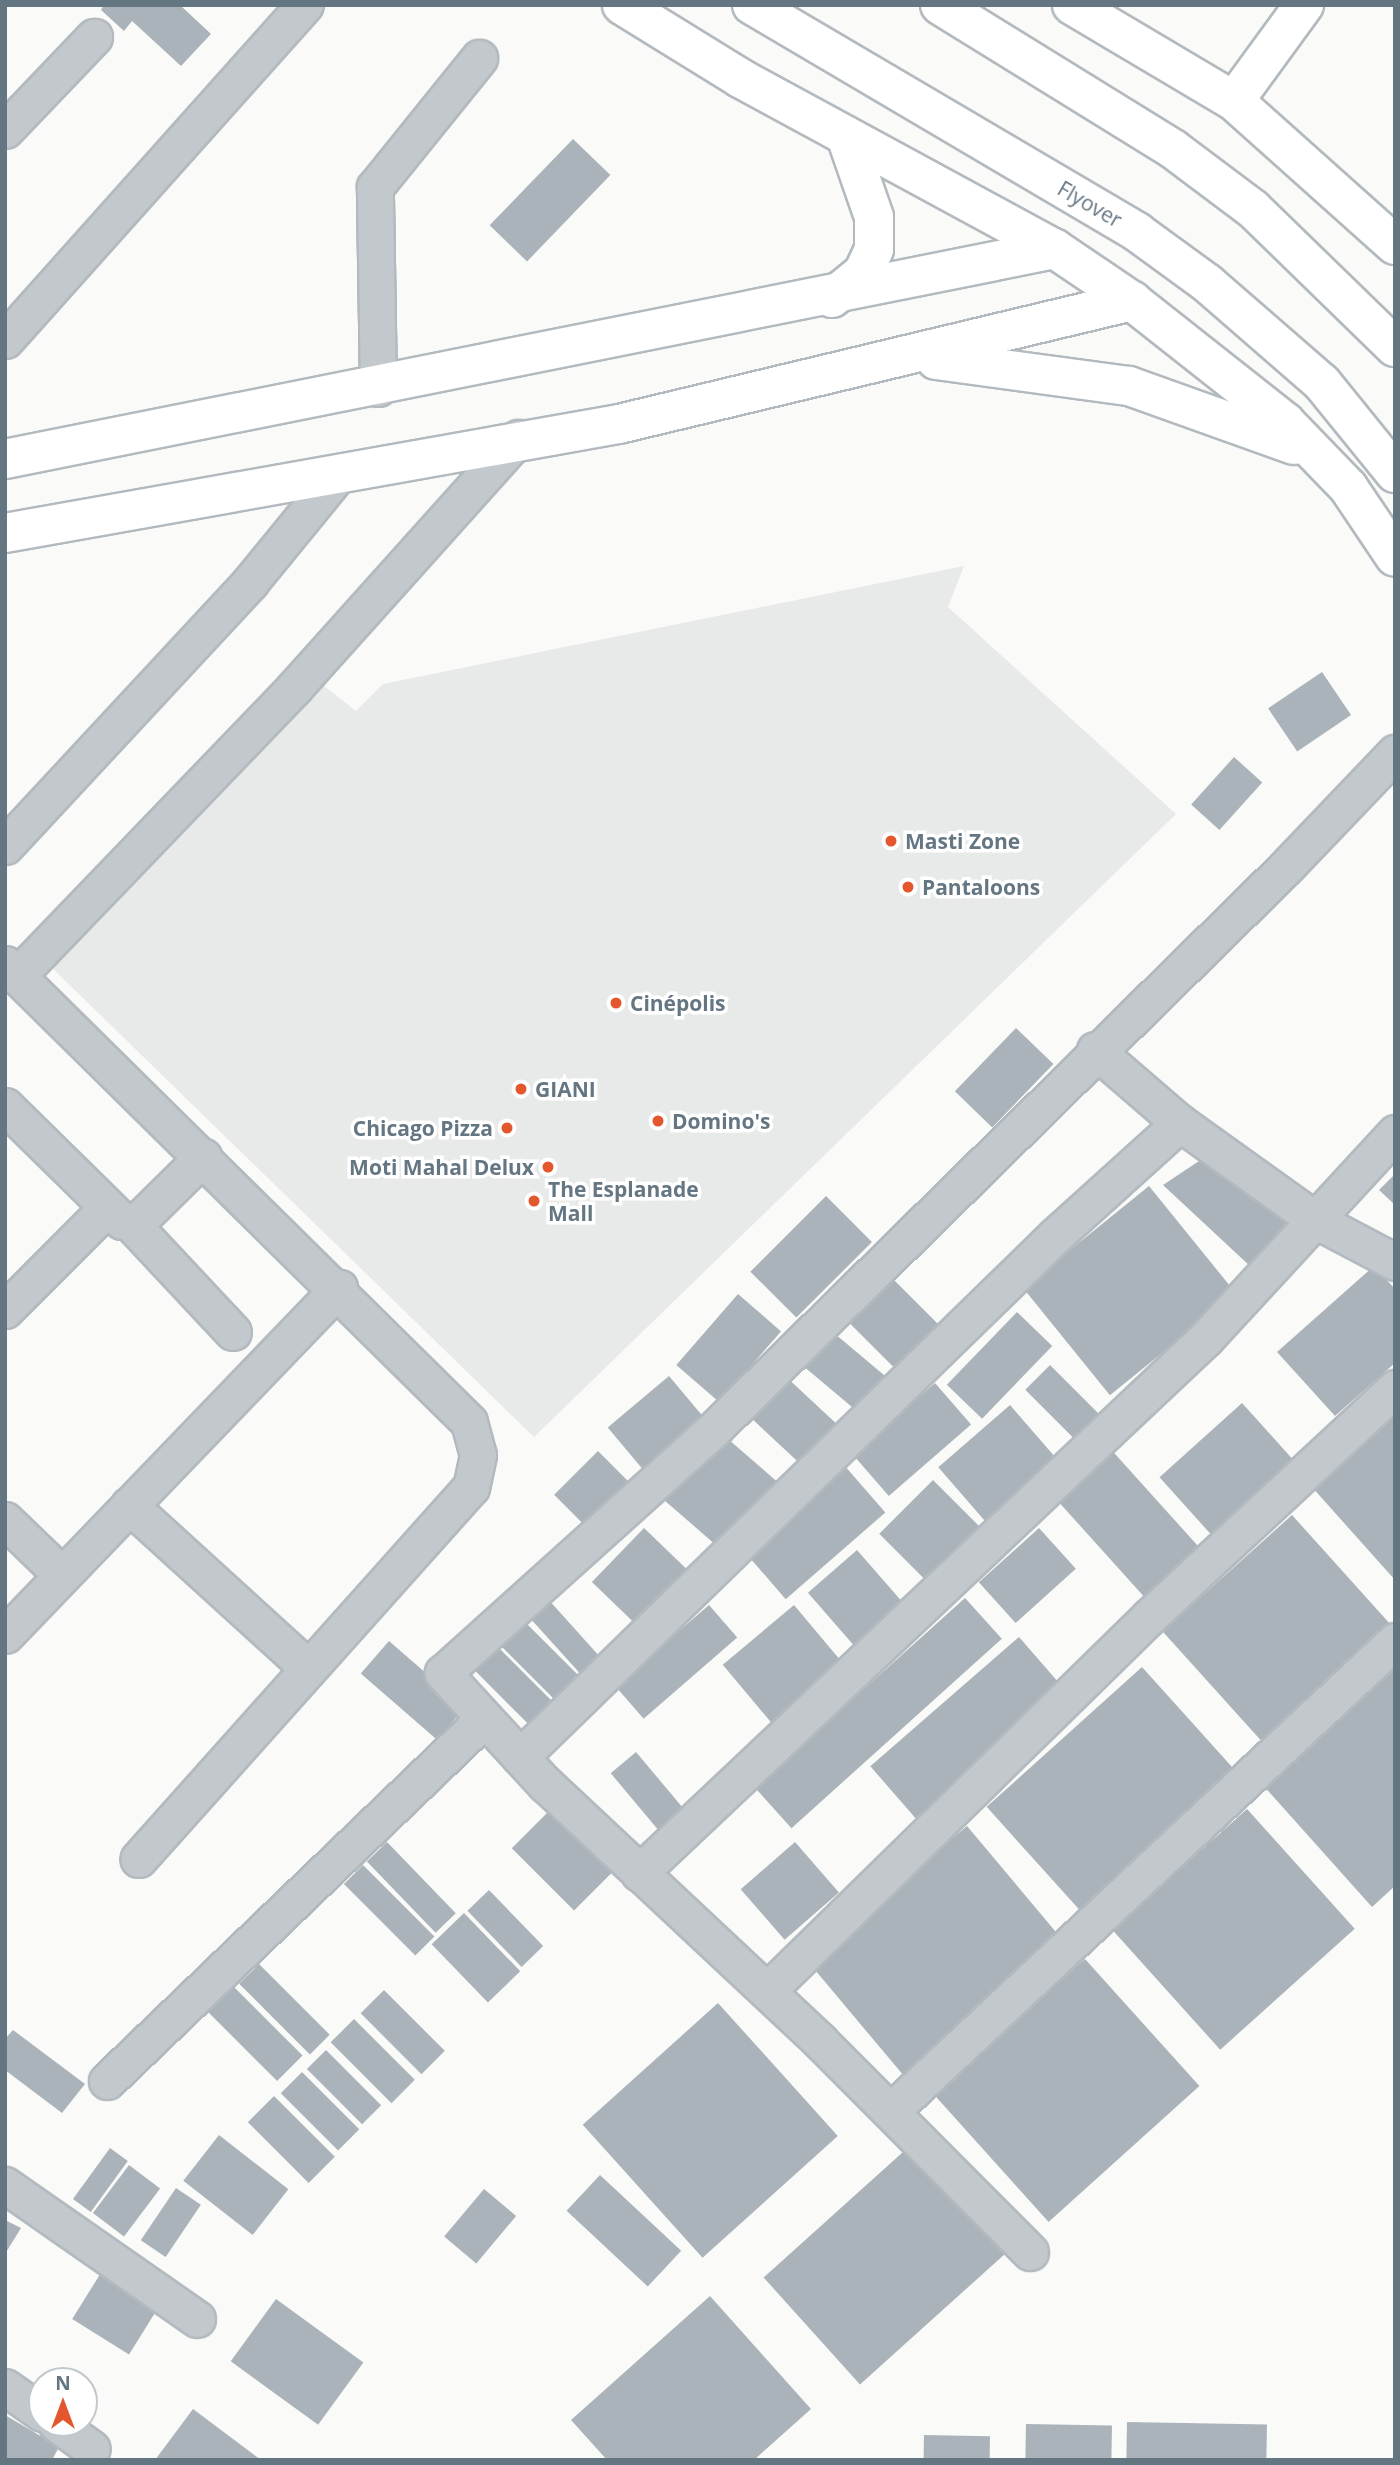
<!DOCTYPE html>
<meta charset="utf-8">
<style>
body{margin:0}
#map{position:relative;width:1400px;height:2465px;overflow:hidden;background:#fafaf8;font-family:"Open Sans",sans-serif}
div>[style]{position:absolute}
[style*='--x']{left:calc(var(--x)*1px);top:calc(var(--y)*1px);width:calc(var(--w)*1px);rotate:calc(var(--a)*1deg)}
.built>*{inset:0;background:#e8e9e9}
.building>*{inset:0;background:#aab3b9;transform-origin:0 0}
.roads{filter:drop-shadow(2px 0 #b3babf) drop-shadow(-2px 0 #b3babf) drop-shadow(0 2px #b3babf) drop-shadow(0 -2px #b3babf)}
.street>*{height:35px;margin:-17.5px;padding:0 17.5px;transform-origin:17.5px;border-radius:17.5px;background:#c3c8cc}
.secondary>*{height:38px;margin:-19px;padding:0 19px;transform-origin:19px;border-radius:19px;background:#fff}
.dots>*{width:19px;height:19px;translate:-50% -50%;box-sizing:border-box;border:4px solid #fff;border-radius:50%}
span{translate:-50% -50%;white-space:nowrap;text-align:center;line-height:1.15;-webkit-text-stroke:7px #fff;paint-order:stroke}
.street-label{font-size:21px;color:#657683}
.poi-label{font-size:21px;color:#657683;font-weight:700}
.left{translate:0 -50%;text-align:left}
.right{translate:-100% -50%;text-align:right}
.frame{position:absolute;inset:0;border:7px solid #657683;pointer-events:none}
.north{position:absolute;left:28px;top:2367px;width:70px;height:70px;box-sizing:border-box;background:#fff;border:2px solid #c1c8cd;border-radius:50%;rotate:0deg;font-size:19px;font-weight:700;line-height:28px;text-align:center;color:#657683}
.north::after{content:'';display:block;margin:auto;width:24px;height:32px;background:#e4572e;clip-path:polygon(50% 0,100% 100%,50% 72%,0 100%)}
</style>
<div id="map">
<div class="built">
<i style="clip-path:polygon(964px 566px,948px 607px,1176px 814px,534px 1437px,49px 965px,324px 686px,356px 711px,383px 684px)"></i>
</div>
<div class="building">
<i style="clip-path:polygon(104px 5px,180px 5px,211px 34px,181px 66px,132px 21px,124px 31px,101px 10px)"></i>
<i style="left:573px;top:139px;width:52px;height:120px;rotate:44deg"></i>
<i style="left:1322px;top:672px;width:52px;height:65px;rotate:56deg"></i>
<i style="left:1234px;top:757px;width:38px;height:64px;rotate:42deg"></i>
<i style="left:1016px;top:1028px;width:52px;height:88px;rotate:44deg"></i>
<i style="clip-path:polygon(1205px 1157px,1298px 1217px,1251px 1267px,1163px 1185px)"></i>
<i style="clip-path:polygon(1395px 1174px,1395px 1205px,1379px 1190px)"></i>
<i style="left:1149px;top:1186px;width:138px;height:162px;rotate:51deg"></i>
<i style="left:826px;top:1196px;width:65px;height:107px;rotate:45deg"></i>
<i style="clip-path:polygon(1374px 1266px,1395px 1289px,1395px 1363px,1335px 1416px,1277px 1352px)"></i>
<i style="left:888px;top:1274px;width:87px;height:62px;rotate:45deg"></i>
<i style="left:738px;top:1294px;width:57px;height:94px;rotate:41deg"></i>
<i style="left:1017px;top:1312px;width:49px;height:101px;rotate:44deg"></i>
<i style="left:822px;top:1323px;width:96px;height:45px;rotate:40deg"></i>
<i style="left:1050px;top:1365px;width:81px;height:35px;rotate:45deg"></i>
<i style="left:782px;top:1373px;width:84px;height:54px;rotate:43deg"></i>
<i style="left:669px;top:1376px;width:62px;height:80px;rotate:50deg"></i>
<i style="left:935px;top:1383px;width:55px;height:109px;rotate:49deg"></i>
<i style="left:1242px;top:1403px;width:76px;height:111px;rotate:48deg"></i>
<i style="left:1010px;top:1405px;width:84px;height:95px;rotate:49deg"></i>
<i style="clip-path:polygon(1395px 1411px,1395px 1580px,1311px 1486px)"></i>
<i style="left:720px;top:1432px;width:77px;height:88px;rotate:41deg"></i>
<i style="left:1107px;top:1445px;width:141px;height:74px;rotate:48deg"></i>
<i style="left:598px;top:1451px;width:48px;height:62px;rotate:45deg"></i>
<i style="left:844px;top:1465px;width:63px;height:132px;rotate:49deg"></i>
<i style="left:933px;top:1480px;width:78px;height:76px;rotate:45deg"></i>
<i style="left:1292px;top:1515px;width:155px;height:174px;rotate:48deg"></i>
<i style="left:644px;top:1528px;width:66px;height:75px;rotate:44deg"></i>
<i style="left:1039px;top:1528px;width:55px;height:81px;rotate:48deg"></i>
<i style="left:857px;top:1550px;width:77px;height:65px;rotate:49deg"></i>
<i style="left:547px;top:1598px;width:80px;height:26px;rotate:48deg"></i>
<i style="left:965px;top:1598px;width:55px;height:283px;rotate:48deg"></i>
<i style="left:709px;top:1605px;width:43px;height:124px;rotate:49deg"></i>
<i style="left:794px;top:1605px;width:77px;height:93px;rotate:50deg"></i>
<i style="left:521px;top:1618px;width:86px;height:34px;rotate:45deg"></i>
<i style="left:1019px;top:1637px;width:69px;height:197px;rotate:49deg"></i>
<i style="left:490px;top:1639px;width:95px;height:33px;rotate:45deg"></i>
<i style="left:389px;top:1641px;width:101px;height:43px;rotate:41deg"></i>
<i style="clip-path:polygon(1395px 1666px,1395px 1886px,1372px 1907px,1262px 1784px)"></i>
<i style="left:1142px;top:1667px;width:147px;height:209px;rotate:48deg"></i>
<i style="left:636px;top:1752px;width:89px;height:33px;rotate:50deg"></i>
<i style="left:1247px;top:1809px;width:161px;height:181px;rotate:48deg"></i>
<i style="left:550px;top:1810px;width:88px;height:54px;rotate:45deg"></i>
<i style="left:967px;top:1826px;width:157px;height:209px;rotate:50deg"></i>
<i style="left:387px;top:1842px;width:99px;height:28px;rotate:46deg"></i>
<i style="left:795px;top:1842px;width:67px;height:72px;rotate:49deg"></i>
<i style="left:363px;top:1865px;width:101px;height:27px;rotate:45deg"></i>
<i style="left:489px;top:1890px;width:78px;height:30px;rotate:46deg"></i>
<i style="left:464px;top:1913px;width:81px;height:45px;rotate:46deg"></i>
<i style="left:1085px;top:1959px;width:171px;height:203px;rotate:48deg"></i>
<i style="left:259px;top:1964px;width:100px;height:28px;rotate:45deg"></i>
<i style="left:234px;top:1987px;width:97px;height:36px;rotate:45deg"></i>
<i style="left:384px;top:1990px;width:86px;height:33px;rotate:45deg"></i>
<i style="left:718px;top:2003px;width:179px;height:182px;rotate:48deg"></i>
<i style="left:354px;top:2019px;width:86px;height:33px;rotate:45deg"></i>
<i style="clip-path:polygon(13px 2030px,85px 2084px,62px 2113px,5px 2070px,5px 2039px)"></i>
<i style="left:326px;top:2050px;width:78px;height:27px;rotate:45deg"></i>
<i style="left:302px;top:2072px;width:81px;height:30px;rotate:45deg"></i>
<i style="left:274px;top:2096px;width:86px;height:37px;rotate:45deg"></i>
<i style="left:219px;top:2135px;width:88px;height:58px;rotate:38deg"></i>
<i style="left:913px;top:2143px;width:144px;height:201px;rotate:48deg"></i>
<i style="left:110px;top:2148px;width:22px;height:63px;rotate:36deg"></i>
<i style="left:129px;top:2165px;width:39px;height:60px;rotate:37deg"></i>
<i style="left:600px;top:2175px;width:111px;height:49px;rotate:43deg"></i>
<i style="left:176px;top:2188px;width:30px;height:63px;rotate:34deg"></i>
<i style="left:484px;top:2189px;width:42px;height:62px;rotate:40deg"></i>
<i style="clip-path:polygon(5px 2220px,21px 2228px,5px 2254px)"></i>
<i style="left:104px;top:2268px;width:67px;height:60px;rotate:32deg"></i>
<i style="clip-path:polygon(710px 2296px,811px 2409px,754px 2460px,607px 2460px,571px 2420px)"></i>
<i style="left:276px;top:2299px;width:108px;height:77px;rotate:36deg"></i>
<i style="clip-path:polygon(193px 2409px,261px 2460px,155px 2460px)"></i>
<i style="clip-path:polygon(5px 2415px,59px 2447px,52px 2460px,5px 2459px)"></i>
<i style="left:1127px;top:2422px;width:140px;height:38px;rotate:1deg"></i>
<i style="left:1026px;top:2424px;width:86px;height:36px;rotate:1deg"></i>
<i style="left:924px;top:2435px;width:66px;height:25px;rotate:1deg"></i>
</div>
<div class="roads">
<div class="street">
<i style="--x:5;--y:130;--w:129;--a:-46.3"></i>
<i style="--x:5;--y:340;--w:450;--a:-48.2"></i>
<i style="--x:378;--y:388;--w:201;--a:-90.9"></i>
<i style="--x:375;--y:187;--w:166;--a:-51.1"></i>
<i style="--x:5;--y:846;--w:360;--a:-47.1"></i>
<i style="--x:250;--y:582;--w:134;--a:-50.7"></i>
<i style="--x:5;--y:964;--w:652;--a:44.63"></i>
<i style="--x:469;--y:1422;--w:34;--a:75"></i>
<i style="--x:478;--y:1455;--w:33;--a:102"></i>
<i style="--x:471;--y:1487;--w:499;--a:131.8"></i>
<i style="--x:17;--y:976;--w:400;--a:-46.1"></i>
<i style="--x:294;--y:688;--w:336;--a:-48.1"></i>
<i style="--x:1095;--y:1050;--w:112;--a:40.7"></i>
<i style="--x:1180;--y:1123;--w:168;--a:35.6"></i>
<i style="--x:1317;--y:1221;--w:88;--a:27.7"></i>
<i style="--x:5;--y:1106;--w:164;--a:44.5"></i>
<i style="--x:122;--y:1221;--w:15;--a:4"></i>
<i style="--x:137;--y:1222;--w:93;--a:-44.6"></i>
<i style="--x:129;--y:1221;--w:152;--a:46.9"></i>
<i style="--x:5;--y:1310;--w:144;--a:-45"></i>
<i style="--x:129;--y:1505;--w:239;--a:42.3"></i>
<i style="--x:5;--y:1520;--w:79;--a:44"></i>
<i style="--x:5;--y:1635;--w:482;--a:-46.1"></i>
<i style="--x:520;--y:1757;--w:748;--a:-44.24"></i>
<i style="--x:1056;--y:1235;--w:167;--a:-42.1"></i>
<i style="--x:639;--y:1873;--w:780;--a:-43.34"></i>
<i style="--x:1206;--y:1338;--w:279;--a:-47.3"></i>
<i style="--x:767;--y:1991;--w:536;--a:-44.4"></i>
<i style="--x:1150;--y:1616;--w:335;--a:-42.9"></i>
<i style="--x:107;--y:2081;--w:523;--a:-43.84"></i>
<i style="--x:891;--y:2111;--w:689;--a:-43"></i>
<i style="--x:5;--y:2185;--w:234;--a:34.9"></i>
<i style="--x:1030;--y:2252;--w:298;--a:-134.9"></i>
<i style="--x:820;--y:2041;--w:376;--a:-136.9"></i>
<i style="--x:545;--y:1784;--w:151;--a:-132.6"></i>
<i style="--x:443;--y:1673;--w:367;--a:-42"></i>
<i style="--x:716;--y:1427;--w:799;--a:-44.49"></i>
<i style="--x:1286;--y:867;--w:158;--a:-46.3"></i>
<i style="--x:5;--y:2387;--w:45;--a:35.1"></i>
<i style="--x:56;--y:2423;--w:44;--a:35.8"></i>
</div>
<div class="secondary">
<i style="--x:622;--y:5;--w:139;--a:31.7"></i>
<i style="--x:740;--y:78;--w:358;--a:28.5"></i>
<i style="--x:1055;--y:249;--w:93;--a:34"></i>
<i style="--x:1132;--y:301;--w:195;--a:38.3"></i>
<i style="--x:1285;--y:422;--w:91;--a:45.9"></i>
<i style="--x:1348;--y:487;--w:84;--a:56.1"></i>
<i style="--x:752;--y:5;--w:447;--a:30.5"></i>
<i style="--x:1137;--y:232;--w:87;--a:36.1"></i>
<i style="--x:1207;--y:283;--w:152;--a:41"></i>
<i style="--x:1322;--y:383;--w:116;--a:51"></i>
<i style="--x:940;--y:5;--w:274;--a:31.7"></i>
<i style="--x:1173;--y:149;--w:100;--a:36.9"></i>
<i style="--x:1253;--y:209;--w:198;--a:44.2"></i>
<i style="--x:1072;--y:5;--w:188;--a:30.7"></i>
<i style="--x:1234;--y:101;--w:216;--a:41.8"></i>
<i style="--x:1234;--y:101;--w:119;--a:-53.9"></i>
<i style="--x:832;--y:298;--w:40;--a:-39"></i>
<i style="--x:863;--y:273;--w:26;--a:-65"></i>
<i style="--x:874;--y:249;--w:32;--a:-90"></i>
<i style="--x:874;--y:217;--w:86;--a:-109.1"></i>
<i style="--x:936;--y:360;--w:195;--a:7.7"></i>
<i style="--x:1129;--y:386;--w:175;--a:19.7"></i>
<i style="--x:5;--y:459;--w:1071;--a:-11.31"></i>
<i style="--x:5;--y:533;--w:624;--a:-10.07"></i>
<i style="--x:619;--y:424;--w:528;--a:-13.48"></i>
</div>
</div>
<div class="dots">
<i style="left:891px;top:841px;background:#e4572e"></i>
<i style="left:908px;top:887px;background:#e4572e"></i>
<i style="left:616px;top:1003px;background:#e4572e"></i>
<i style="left:521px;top:1089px;background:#e4572e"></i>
<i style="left:658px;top:1121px;background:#e4572e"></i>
<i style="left:507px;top:1128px;background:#e4572e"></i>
<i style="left:548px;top:1167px;background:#e4572e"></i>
<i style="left:534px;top:1201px;background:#e4572e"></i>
</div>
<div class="street-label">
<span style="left:1090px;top:204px;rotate:30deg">Flyover</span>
</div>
<div class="poi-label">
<span class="left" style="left:905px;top:841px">Masti Zone</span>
<span class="left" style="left:922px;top:887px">Pantaloons</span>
<span class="left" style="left:630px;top:1003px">Cinépolis</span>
<span class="left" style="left:535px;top:1089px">GIANI</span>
<span class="left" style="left:672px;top:1121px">Domino's</span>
<span class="right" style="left:493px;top:1128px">Chicago Pizza</span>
<span class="right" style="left:534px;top:1167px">Moti Mahal Delux</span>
<span class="left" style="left:548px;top:1201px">The Esplanade<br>Mall</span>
</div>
<div class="frame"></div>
<div class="north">N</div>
</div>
